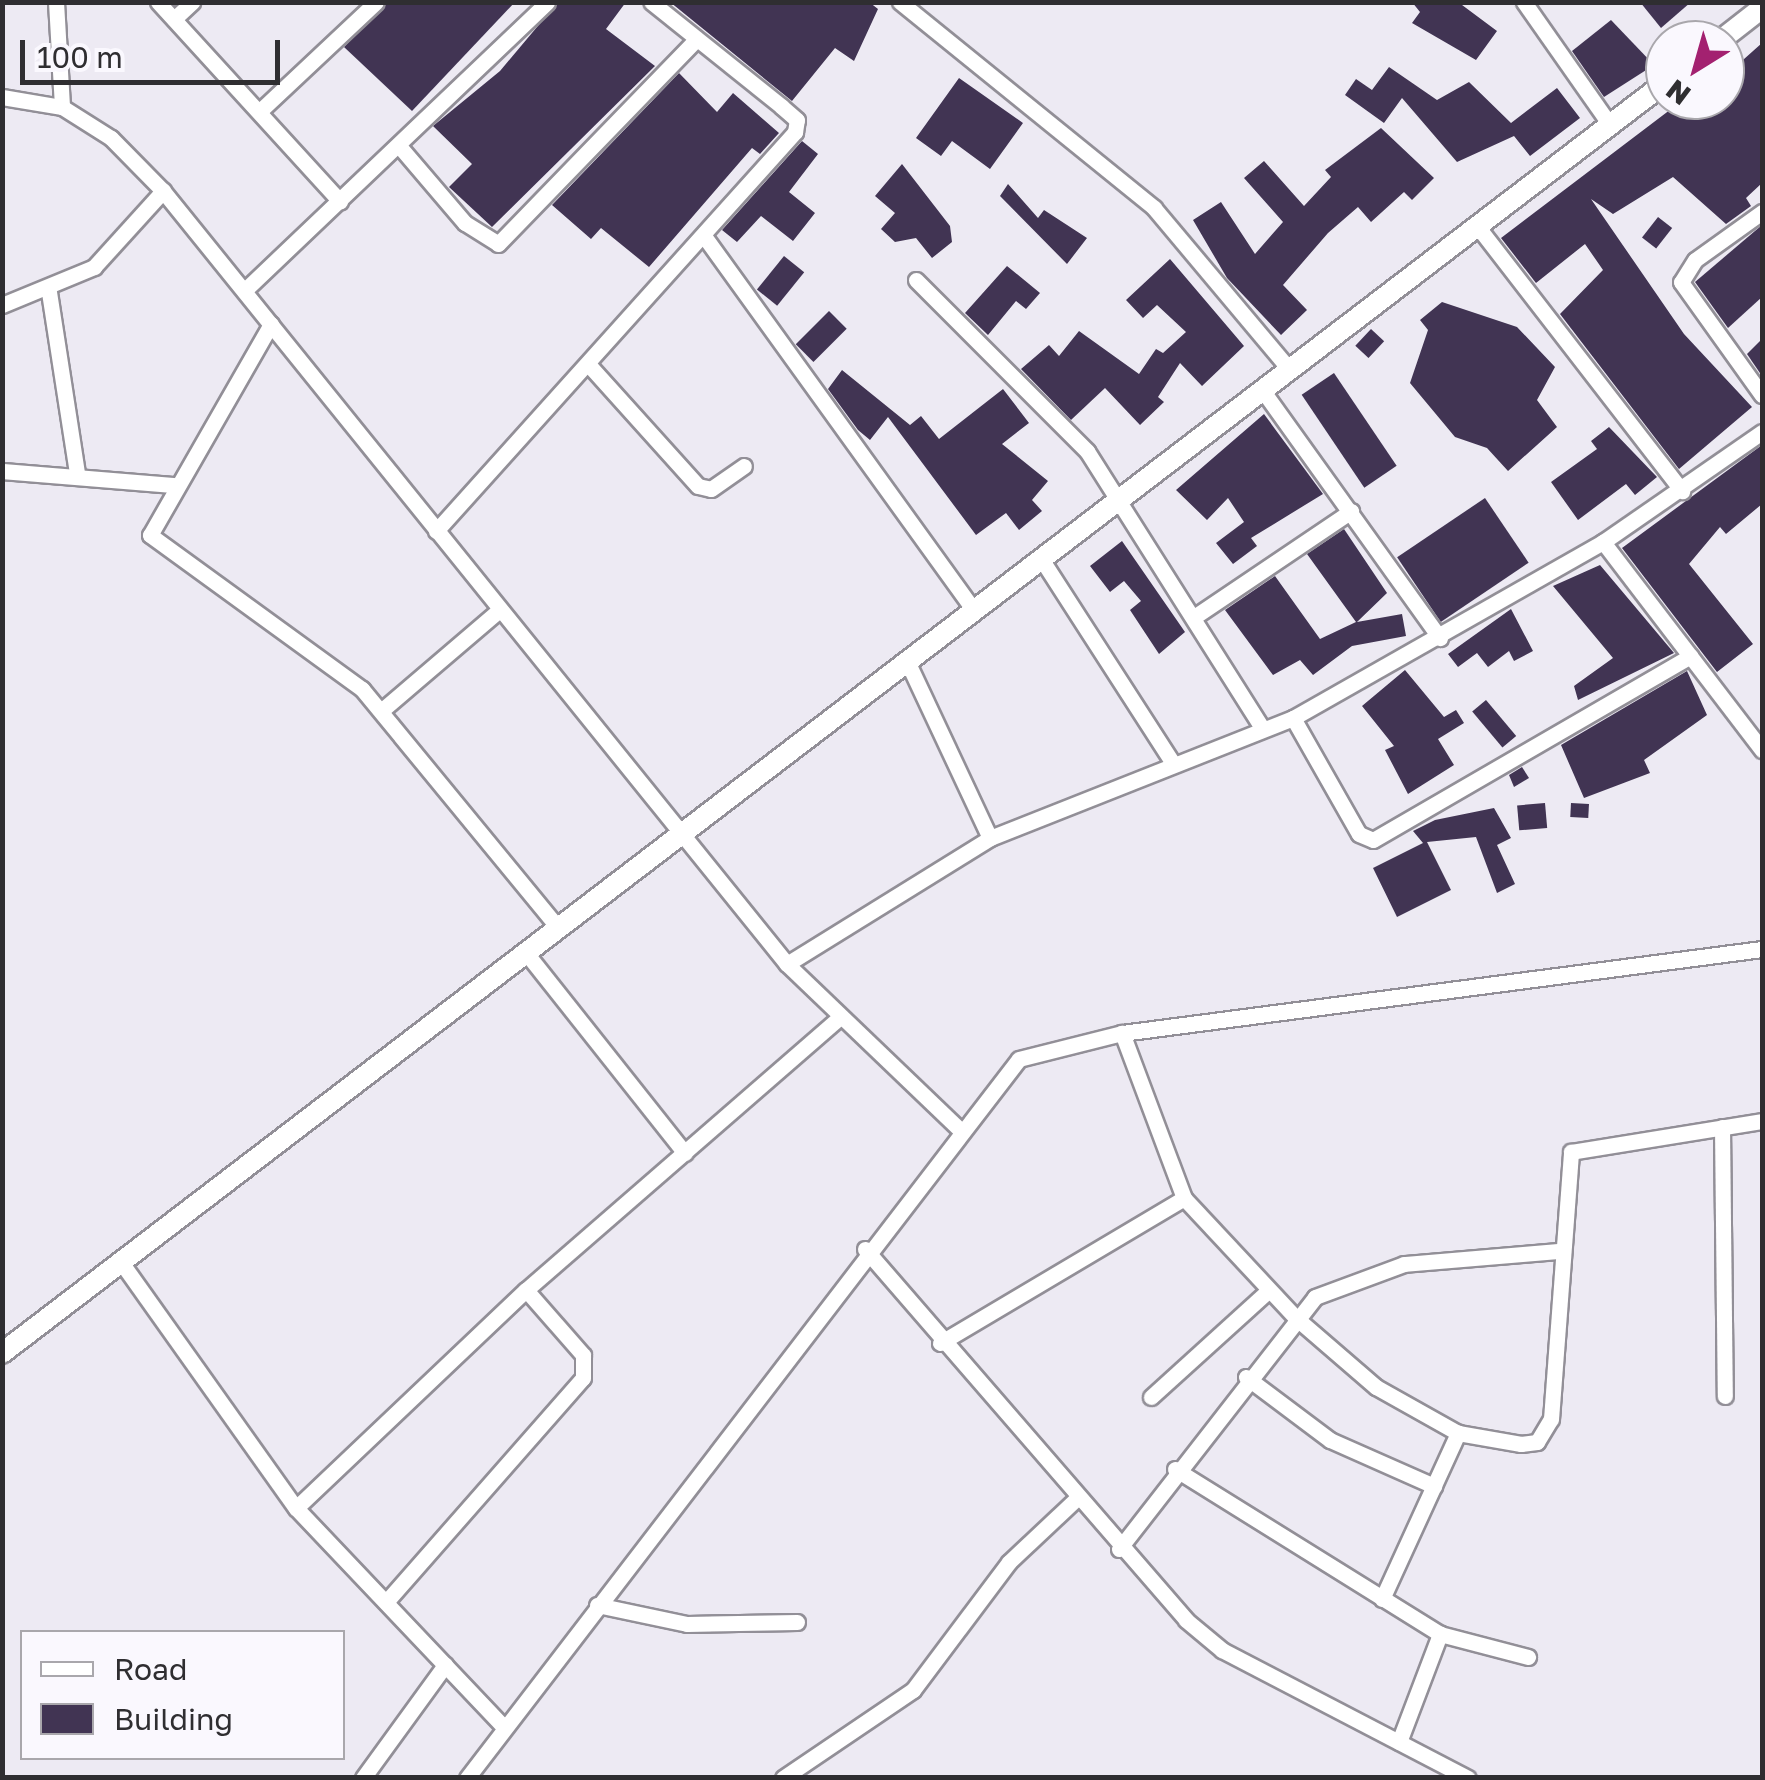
<!DOCTYPE html>
<style>
body{margin:0}
#map{position:relative;width:1765px;height:1780px;overflow:hidden;background:#edeaf3;font-family:"Golos Text",sans-serif}
div>[style]{position:absolute}
[style*='--x']{left:calc(var(--x)*1px);top:calc(var(--y)*1px);width:calc(var(--w)*1px);rotate:calc(var(--a)*1deg)}
.building>*{inset:0;background:#413453;transform-origin:0 0}
.roads{filter:drop-shadow(2px 0 #928f97) drop-shadow(-2px 0 #928f97) drop-shadow(0 2px #928f97) drop-shadow(0 -2px #928f97)}
.minor>*{height:15px;margin:-7.5px;padding:0 7.5px;transform-origin:7.5px;border-radius:7.5px;background:#fff}
.secondary>*{height:20px;margin:-10px;padding:0 10px;transform-origin:10px;border-radius:10px;background:#fff}
span{translate:-50% -50%;white-space:nowrap;text-align:center;line-height:1.15;-webkit-text-stroke:10px #faf8fe;paint-order:stroke}
.frame{position:absolute;inset:0;border:5px solid #2f2e31;pointer-events:none}
.legend{position:absolute;left:20px;top:1630px;width:325px;height:130px;box-sizing:border-box;background:#faf8fe;border:2px solid #a9a7ac;margin:0;padding:12px 18px;list-style:none;font-size:30px;color:#2f2e31}
.legend li{display:flex;align-items:center;gap:20px;height:50px}
.legend b{width:50px;border:2px solid #a9a7ac}
.north{position:absolute;left:1645px;top:20px;width:100px;height:100px;box-sizing:border-box;background:#faf8fe;border:2px solid #a9a7ac;border-radius:50%;rotate:217deg;font-size:28px;font-weight:700;line-height:40px;text-align:center;color:#2f2e31}
.north::after{content:'';display:block;margin:auto;width:35px;height:45px;background:#a32170;clip-path:polygon(50% 0,100% 100%,50% 72%,0 100%)}
.scale{position:absolute;left:20px;top:40px;width:260px;height:45px;box-sizing:border-box;border:5px solid #2f2e31;border-top:0;padding-left:12px;font-size:30px;line-height:35px;white-space:nowrap;color:#2f2e31;-webkit-text-stroke:8px #faf8fe;paint-order:stroke}
</style>
<div id="map">
<div class="building">
<i style="clip-path:polygon(387px 2px,515px 2px,412px 111px,344px 47px)"></i>
<i style="clip-path:polygon(558px 2px,626px 2px,606px 29px,655px 66px,492px 227px,449px 187px,472px 164px,433px 126px,500px 71px)"></i>
<i style="clip-path:polygon(670px 2px,869px 2px,878px 9px,854px 61px,835px 48px,792px 101px)"></i>
<i style="clip-path:polygon(1412px 2px,1458px 2px,1497px 31px,1476px 60px,1412px 23px,1420px 12px)"></i>
<i style="clip-path:polygon(1640px 2px,1691px 2px,1661px 28px)"></i>
<i style="clip-path:polygon(1611px 20px,1654px 65px,1604px 97px,1572px 51px)"></i>
<i style="clip-path:polygon(1762px 43px,1762px 183px,1746px 198px,1751px 206px,1726px 224px,1673px 177px,1613px 214px,1591px 199px,1684px 334px,1752px 407px,1679px 469px,1560px 314px,1603px 270px,1585px 244px,1536px 283px,1501px 238px,1683px 100px,1725px 100px,1725px 76px)"></i>
<i style="clip-path:polygon(1389px 67px,1437px 100px,1469px 82px,1511px 123px,1557px 88px,1580px 118px,1530px 156px,1514px 136px,1457px 162px,1402px 98px,1384px 123px,1345px 95px,1356px 79px,1372px 90px)"></i>
<i style="clip-path:polygon(679px 73px,717px 112px,733px 93px,779px 133px,760px 154px,752px 148px,649px 267px,601px 228px,591px 239px,552px 205px)"></i>
<i style="clip-path:polygon(959px 78px,1023px 123px,990px 169px,952px 141px,941px 156px,916px 138px)"></i>
<i style="clip-path:polygon(1381px 128px,1434px 178px,1412px 200px,1404px 192px,1371px 222px,1358px 207px,1328px 233px,1283px 285px,1307px 310px,1281px 335px,1227px 278px,1193px 220px,1221px 202px,1255px 254px,1283px 222px,1244px 178px,1264px 161px,1304px 206px,1331px 177px,1325px 170px)"></i>
<i style="clip-path:polygon(802px 141px,818px 154px,789px 192px,815px 213px,793px 241px,761px 216px,737px 242px,722px 230px)"></i>
<i style="clip-path:polygon(902px 164px,950px 226px,952px 242px,932px 258px,916px 238px,895px 242px,881px 229px,895px 213px,875px 196px)"></i>
<i style="clip-path:polygon(1008px 184px,1038px 218px,1044px 210px,1087px 238px,1067px 264px,1000px 196px)"></i>
<i style="left:1658px;top:217px;width:18px;height:26px;rotate:38deg"></i>
<i style="clip-path:polygon(1762px 225px,1762px 297px,1728px 328px,1695px 282px)"></i>
<i style="left:784px;top:256px;width:26px;height:43px;rotate:39deg"></i>
<i style="clip-path:polygon(1170px 259px,1244px 346px,1202px 386px,1180px 363px,1158px 397px,1164px 402px,1140px 425px,1105px 388px,1071px 420px,1021px 369px,1049px 345px,1059px 356px,1079px 331px,1139px 374px,1156px 349px,1163px 353px,1186px 332px,1157px 305px,1143px 318px,1126px 300px)"></i>
<i style="clip-path:polygon(1007px 266px,1040px 293px,1026px 309px,1016px 301px,988px 335px,965px 313px)"></i>
<i style="clip-path:polygon(1442px 302px,1517px 327px,1555px 367px,1537px 400px,1557px 427px,1508px 471px,1487px 448px,1455px 437px,1410px 383px,1428px 330px,1420px 320px)"></i>
<i style="left:829px;top:311px;width:25px;height:47px;rotate:45deg"></i>
<i style="left:1371px;top:329px;width:18px;height:23px;rotate:43deg"></i>
<i style="clip-path:polygon(1762px 339px,1762px 376px,1747px 354px)"></i>
<i style="clip-path:polygon(842px 370px,910px 425px,921px 416px,939px 439px,1003px 389px,1029px 423px,1002px 444px,1048px 481px,1032px 500px,1042px 511px,1019px 530px,1006px 513px,976px 535px,888px 417px,870px 440px,858px 430px,828px 389px)"></i>
<i style="left:1334px;top:373px;width:112px;height:39px;rotate:56deg"></i>
<i style="clip-path:polygon(1264px 414px,1323px 494px,1251px 538px,1257px 546px,1233px 564px,1216px 543px,1244px 522px,1228px 498px,1207px 520px,1176px 490px)"></i>
<i style="clip-path:polygon(1609px 427px,1657px 477px,1635px 495px,1626px 484px,1578px 520px,1551px 482px,1597px 449px,1591px 441px)"></i>
<i style="clip-path:polygon(1762px 445px,1762px 504px,1726px 534px,1720px 527px,1689px 564px,1753px 644px,1717px 672px,1622px 548px)"></i>
<i style="left:1485px;top:498px;width:78px;height:106px;rotate:56deg"></i>
<i style="clip-path:polygon(1344px 529px,1387px 593px,1357px 622px,1402px 614px,1406px 636px,1352px 646px,1313px 675px,1300px 660px,1273px 675px,1225px 610px,1275px 576px,1320px 639px,1356px 622px,1307px 554px)"></i>
<i style="clip-path:polygon(1122px 541px,1185px 632px,1159px 654px,1130px 610px,1141px 601px,1124px 581px,1110px 592px,1090px 566px)"></i>
<i style="clip-path:polygon(1600px 565px,1674px 653px,1578px 700px,1574px 686px,1613px 658px,1553px 586px)"></i>
<i style="clip-path:polygon(1511px 609px,1533px 651px,1514px 661px,1509px 651px,1488px 667px,1477px 653px,1458px 667px,1448px 654px)"></i>
<i style="clip-path:polygon(1405px 670px,1444px 717px,1456px 710px,1464px 723px,1438px 739px,1454px 765px,1408px 794px,1385px 750px,1394px 746px,1362px 706px)"></i>
<i style="clip-path:polygon(1687px 671px,1707px 715px,1644px 760px,1650px 773px,1584px 798px,1561px 745px)"></i>
<i style="left:1486px;top:700px;width:47px;height:18px;rotate:50deg"></i>
<i style="clip-path:polygon(1522px 767px,1529px 778px,1514px 787px,1509px 775px)"></i>
<i style="left:1545px;top:803px;width:25px;height:28px;rotate:85deg"></i>
<i style="left:1571px;top:803px;width:18px;height:14px;rotate:3deg"></i>
<i style="clip-path:polygon(1494px 808px,1511px 838px,1497px 845px,1515px 884px,1497px 893px,1476px 837px,1427px 842px,1451px 890px,1397px 917px,1373px 868px,1423px 843px,1413px 831px,1435px 820px)"></i>
</div>
<div class="roads">
<div class="minor">
<i style="--x:56;--y:2;--w:105;--a:86.7"></i>
<i style="--x:158;--y:2;--w:270;--a:47.6"></i>
<i style="--x:900;--y:2;--w:327;--a:39"></i>
<i style="--x:1154;--y:208;--w:212;--a:50"></i>
<i style="--x:1524;--y:2;--w:150;--a:55"></i>
<i style="--x:174;--y:19;--w:25;--a:-43"></i>
<i style="--x:2;--y:97;--w:61;--a:9.5"></i>
<i style="--x:62;--y:107;--w:58;--a:32.3"></i>
<i style="--x:111;--y:138;--w:74;--a:45.5"></i>
<i style="--x:163;--y:191;--w:993;--a:51.09"></i>
<i style="--x:787;--y:964;--w:238;--a:43.8"></i>
<i style="--x:262;--y:109;--w:156;--a:-43.2"></i>
<i style="--x:400;--y:147;--w:100;--a:49.5"></i>
<i style="--x:465;--y:223;--w:39;--a:32"></i>
<i style="--x:498;--y:244;--w:284;--a:-45.9"></i>
<i style="--x:1762;--y:212;--w:82;--a:144.4"></i>
<i style="--x:1695;--y:260;--w:26;--a:122"></i>
<i style="--x:1681;--y:282;--w:139;--a:54.4"></i>
<i style="--x:1478;--y:227;--w:334;--a:52.3"></i>
<i style="--x:704;--y:236;--w:463;--a:54.2"></i>
<i style="--x:916;--y:280;--w:242;--a:45"></i>
<i style="--x:1087;--y:451;--w:329;--a:57.7"></i>
<i style="--x:245;--y:290;--w:417;--a:-43.6"></i>
<i style="--x:49;--y:292;--w:183;--a:81.2"></i>
<i style="--x:2;--y:305;--w:100;--a:-22.4"></i>
<i style="--x:94;--y:267;--w:103;--a:-47.8"></i>
<i style="--x:271;--y:324;--w:243;--a:119.8"></i>
<i style="--x:150;--y:535;--w:262;--a:36"></i>
<i style="--x:362;--y:689;--w:310;--a:50.6"></i>
<i style="--x:588;--y:364;--w:164;--a:48"></i>
<i style="--x:698;--y:486;--w:13;--a:13"></i>
<i style="--x:711;--y:489;--w:40;--a:-34.9"></i>
<i style="--x:1263;--y:391;--w:304;--a:54.4"></i>
<i style="--x:2;--y:471;--w:173;--a:4.7"></i>
<i style="--x:436;--y:531;--w:537;--a:-48.02"></i>
<i style="--x:795;--y:132;--w:12;--a:-81"></i>
<i style="--x:797;--y:120;--w:21;--a:-139"></i>
<i style="--x:781;--y:106;--w:166;--a:-141.3"></i>
<i style="--x:1603;--y:542;--w:262;--a:52.6"></i>
<i style="--x:1042;--y:560;--w:240;--a:57.2"></i>
<i style="--x:1197;--y:615;--w:186;--a:-34"></i>
<i style="--x:908;--y:663;--w:193;--a:64.9"></i>
<i style="--x:381;--y:711;--w:154;--a:-40.5"></i>
<i style="--x:1293;--y:718;--w:133;--a:60.4"></i>
<i style="--x:1359;--y:834;--w:15;--a:23"></i>
<i style="--x:1373;--y:840;--w:367;--a:-30.1"></i>
<i style="--x:527;--y:954;--w:254;--a:51.6"></i>
<i style="--x:787;--y:964;--w:239;--a:-31.8"></i>
<i style="--x:990;--y:838;--w:326;--a:-21.6"></i>
<i style="--x:1293;--y:718;--w:356;--a:-29.6"></i>
<i style="--x:1603;--y:542;--w:193;--a:-34.7"></i>
<i style="--x:1122;--y:1033;--w:176;--a:69.4"></i>
<i style="--x:1184;--y:1198;--w:164;--a:47"></i>
<i style="--x:1296;--y:1318;--w:106;--a:40.8"></i>
<i style="--x:1376;--y:1387;--w:94;--a:29.3"></i>
<i style="--x:1458;--y:1433;--w:64;--a:9.9"></i>
<i style="--x:1521;--y:1444;--w:16;--a:-7"></i>
<i style="--x:1537;--y:1442;--w:27;--a:-59"></i>
<i style="--x:1551;--y:1419;--w:268;--a:-85.7"></i>
<i style="--x:1571;--y:1152;--w:193;--a:-9.2"></i>
<i style="--x:1722;--y:1127;--w:269;--a:89.4"></i>
<i style="--x:865;--y:1249;--w:491;--a:49.1"></i>
<i style="--x:1186;--y:1620;--w:47;--a:39.8"></i>
<i style="--x:1222;--y:1650;--w:277;--a:27.5"></i>
<i style="--x:121;--y:1262;--w:302;--a:54.6"></i>
<i style="--x:296;--y:1508;--w:303;--a:46.5"></i>
<i style="--x:940;--y:1343;--w:284;--a:-30.7"></i>
<i style="--x:1246;--y:1377;--w:105;--a:36.9"></i>
<i style="--x:1330;--y:1440;--w:114;--a:23.9"></i>
<i style="--x:1151;--y:1397;--w:159;--a:-42.2"></i>
<i style="--x:1175;--y:1469;--w:312;--a:31.9"></i>
<i style="--x:1440;--y:1634;--w:91;--a:14.6"></i>
<i style="--x:296;--y:1508;--w:317;--a:-43.5"></i>
<i style="--x:526;--y:1290;--w:413;--a:-41"></i>
<i style="--x:1119;--y:1549;--w:319;--a:-52.1"></i>
<i style="--x:1315;--y:1297;--w:95;--a:-20.3"></i>
<i style="--x:1404;--y:1264;--w:156;--a:-4.8"></i>
<i style="--x:1382;--y:1599;--w:183;--a:-65.4"></i>
<i style="--x:386;--y:1602;--w:298;--a:-48.7"></i>
<i style="--x:583;--y:1378;--w:23;--a:-90"></i>
<i style="--x:583;--y:1355;--w:86;--a:-131.2"></i>
<i style="--x:597;--y:1605;--w:92;--a:11.9"></i>
<i style="--x:687;--y:1624;--w:110;--a:-1"></i>
<i style="--x:1399;--y:1742;--w:116;--a:-69.2"></i>
<i style="--x:363;--y:1778;--w:140;--a:-54"></i>
<i style="--x:467;--y:1778;--w:906;--a:-52.49"></i>
<i style="--x:1019;--y:1059;--w:106;--a:-14.2"></i>
<i style="--x:1122;--y:1033;--w:645;--a:-7.48"></i>
<i style="--x:783;--y:1778;--w:157;--a:-34.1"></i>
<i style="--x:913;--y:1690;--w:160;--a:-53.1"></i>
<i style="--x:1009;--y:1562;--w:92;--a:-43.2"></i>
</div>
<div class="secondary">
<i style="--x:1721;--y:40;--w:52;--a:-38"></i>
<i style="--x:2;--y:1353;--w:2092;--a:-37.37"></i>
</div>
</div>
<div class="frame"></div>
<ul class="legend">
<li><b style="height:12px;background:#fff"></b>Road</li>
<li><b style="height:28px;background:#413453"></b>Building</li>
</ul>
<div class="north">N</div>
<div class="scale">100 m</div>
</div>
